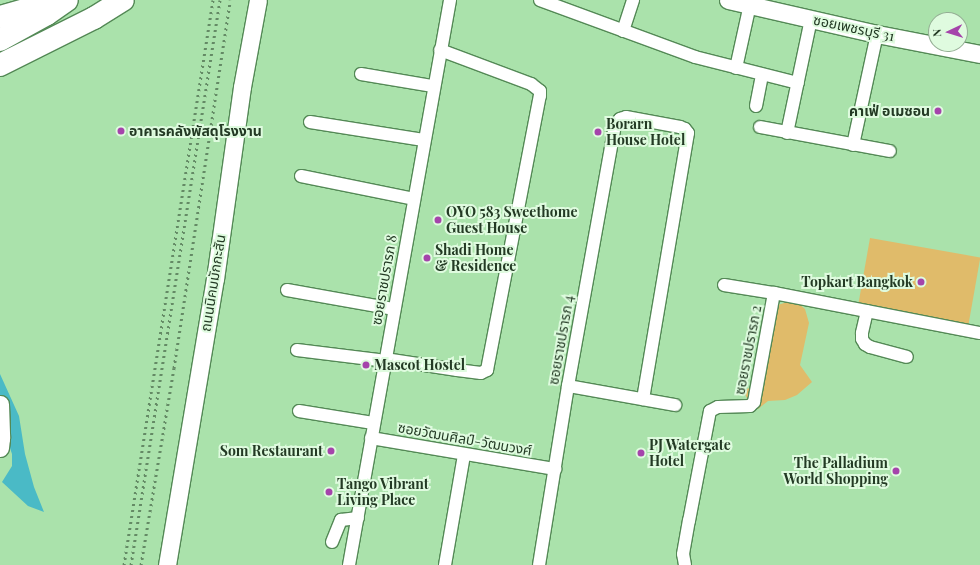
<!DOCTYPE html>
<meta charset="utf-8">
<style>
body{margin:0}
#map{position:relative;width:980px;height:565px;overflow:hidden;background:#aae2ab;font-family:"Playfair Display","Noto Sans Thai",serif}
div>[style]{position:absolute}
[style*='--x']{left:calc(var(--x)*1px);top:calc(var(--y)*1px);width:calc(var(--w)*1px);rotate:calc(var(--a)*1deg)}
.green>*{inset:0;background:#e0bb6a;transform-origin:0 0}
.water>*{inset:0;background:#4abac6}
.roads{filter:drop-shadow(1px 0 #548956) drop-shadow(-1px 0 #548956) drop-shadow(0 1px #548956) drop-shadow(0 -1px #548956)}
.street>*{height:12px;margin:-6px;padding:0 6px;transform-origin:6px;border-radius:6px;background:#fff}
.secondary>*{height:17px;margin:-8.5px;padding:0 8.5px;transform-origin:8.5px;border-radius:8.5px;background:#fff}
.highway>*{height:22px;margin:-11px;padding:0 11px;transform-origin:11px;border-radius:11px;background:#fff}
.rail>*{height:3px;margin-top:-1.5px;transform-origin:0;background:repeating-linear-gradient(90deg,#648a65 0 2px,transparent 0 6px)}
.dots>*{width:11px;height:11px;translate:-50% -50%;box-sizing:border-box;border:2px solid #dffbdf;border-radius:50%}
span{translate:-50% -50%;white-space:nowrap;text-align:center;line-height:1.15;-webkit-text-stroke:4px #dffbdf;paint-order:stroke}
.street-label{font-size:14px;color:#233a24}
.poi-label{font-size:14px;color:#233a24;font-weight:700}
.right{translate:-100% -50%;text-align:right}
.left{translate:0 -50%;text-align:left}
.north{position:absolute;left:928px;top:12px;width:40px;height:40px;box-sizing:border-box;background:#dffbdf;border:1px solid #94ae94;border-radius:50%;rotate:266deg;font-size:11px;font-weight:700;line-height:16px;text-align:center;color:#233a24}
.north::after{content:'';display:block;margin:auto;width:14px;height:18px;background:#a544ab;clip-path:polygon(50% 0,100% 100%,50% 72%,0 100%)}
</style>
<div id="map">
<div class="green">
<i style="left:870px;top:238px;width:112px;height:68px;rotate:10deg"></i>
<i style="clip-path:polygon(790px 301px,798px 303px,805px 309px,809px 323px,800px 365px,812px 382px,797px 395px,785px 400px,768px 401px,758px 409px,754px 409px,751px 407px,745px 394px,745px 390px,753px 386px,775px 306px)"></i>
</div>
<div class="water">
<i style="clip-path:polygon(0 374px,19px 416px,25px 454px,34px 487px,44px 512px,28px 506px,2px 482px,12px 466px,12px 454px,8px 442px,0 433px)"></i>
</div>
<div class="roads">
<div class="street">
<i style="--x:540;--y:0;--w:165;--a:20.2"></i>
<i style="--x:695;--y:57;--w:106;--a:14.2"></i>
<i style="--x:623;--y:31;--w:33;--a:-72"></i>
<i style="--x:736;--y:68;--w:70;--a:-77.6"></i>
<i style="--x:361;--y:74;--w:73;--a:9.5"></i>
<i style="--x:756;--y:106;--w:32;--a:-79"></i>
<i style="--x:310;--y:122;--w:115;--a:9"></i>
<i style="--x:760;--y:127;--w:132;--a:10.5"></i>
<i style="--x:787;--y:133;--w:116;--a:-78.1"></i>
<i style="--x:853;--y:145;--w:114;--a:-77.8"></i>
<i style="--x:301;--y:176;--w:115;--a:11.5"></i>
<i style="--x:724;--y:285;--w:51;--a:9.1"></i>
<i style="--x:774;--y:293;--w:210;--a:11"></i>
<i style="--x:287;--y:290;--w:109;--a:10.1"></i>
<i style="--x:867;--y:311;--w:23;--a:103"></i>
<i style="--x:862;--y:333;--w:6;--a:90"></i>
<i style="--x:862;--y:339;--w:6;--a:59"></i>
<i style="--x:865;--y:344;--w:6;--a:31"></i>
<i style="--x:870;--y:347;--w:38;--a:15"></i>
<i style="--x:297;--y:350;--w:82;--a:7"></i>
<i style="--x:378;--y:360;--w:6;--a:59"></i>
<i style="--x:381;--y:365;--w:3;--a:0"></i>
<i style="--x:385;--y:359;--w:73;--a:8.7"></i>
<i style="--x:457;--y:370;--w:24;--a:7"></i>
<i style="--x:481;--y:373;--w:7;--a:-27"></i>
<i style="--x:487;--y:370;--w:279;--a:-79.1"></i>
<i style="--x:540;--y:96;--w:5;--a:-90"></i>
<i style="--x:540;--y:91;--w:11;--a:-142"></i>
<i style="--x:531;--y:84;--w:97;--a:-159.5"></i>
<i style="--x:568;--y:386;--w:109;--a:10.1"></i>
<i style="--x:299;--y:411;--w:75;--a:9.2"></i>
<i style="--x:371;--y:438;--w:187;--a:9.6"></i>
<i style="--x:332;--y:542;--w:24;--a:-68"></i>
<i style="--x:341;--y:520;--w:17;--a:-7"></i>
<i style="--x:349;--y:565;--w:574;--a:-79.86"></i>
<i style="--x:445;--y:565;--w:112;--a:-80.2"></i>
<i style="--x:539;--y:565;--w:181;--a:-80.8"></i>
<i style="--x:568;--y:386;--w:265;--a:-79.8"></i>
<i style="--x:615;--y:125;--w:8;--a:-50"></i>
<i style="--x:620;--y:119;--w:6;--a:-18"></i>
<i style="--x:626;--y:117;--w:55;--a:10.5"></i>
<i style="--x:680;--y:127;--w:5;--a:22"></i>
<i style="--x:685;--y:129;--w:5;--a:53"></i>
<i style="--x:688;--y:133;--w:270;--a:99.6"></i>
<i style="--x:685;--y:565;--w:11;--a:-100"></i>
<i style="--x:683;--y:554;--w:34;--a:-80"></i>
<i style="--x:689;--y:521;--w:112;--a:-79.2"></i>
<i style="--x:710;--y:411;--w:9;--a:-27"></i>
<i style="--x:718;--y:407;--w:32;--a:-2"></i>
<i style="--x:750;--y:406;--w:6;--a:-45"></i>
<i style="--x:754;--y:402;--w:111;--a:-79.6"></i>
</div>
<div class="secondary">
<i style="--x:728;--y:0;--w:153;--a:12.9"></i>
<i style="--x:877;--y:34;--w:105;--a:11"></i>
<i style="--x:0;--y:404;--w:34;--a:88"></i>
<i style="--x:1;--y:438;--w:10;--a:96"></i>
<i style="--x:167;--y:565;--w:290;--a:-80.5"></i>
<i style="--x:215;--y:279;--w:194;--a:-82"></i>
<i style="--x:242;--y:87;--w:88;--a:-79.6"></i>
</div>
<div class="highway">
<i style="--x:0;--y:17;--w:51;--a:-15.9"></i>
<i style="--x:0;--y:40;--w:54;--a:-29"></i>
<i style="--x:47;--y:14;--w:24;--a:-35"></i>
<i style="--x:0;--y:65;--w:105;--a:-26.6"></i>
<i style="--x:94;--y:18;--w:34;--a:-32"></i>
</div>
</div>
<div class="rail">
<i style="--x:124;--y:565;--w:572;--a:-81.05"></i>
<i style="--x:131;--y:565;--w:572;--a:-81.05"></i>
<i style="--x:141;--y:565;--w:200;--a:-80.5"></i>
<i style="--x:174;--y:368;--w:372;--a:-81.3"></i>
</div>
<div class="dots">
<i style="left:938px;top:111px;background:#a544ab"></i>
<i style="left:121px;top:131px;background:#a544ab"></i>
<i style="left:598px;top:132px;background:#a544ab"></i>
<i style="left:438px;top:220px;background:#a544ab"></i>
<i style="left:427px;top:258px;background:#a544ab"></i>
<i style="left:921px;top:282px;background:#a544ab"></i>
<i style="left:366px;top:365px;background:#a544ab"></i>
<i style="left:331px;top:451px;background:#a544ab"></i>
<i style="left:641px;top:453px;background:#a544ab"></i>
<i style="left:896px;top:471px;background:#a544ab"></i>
<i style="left:329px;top:492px;background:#a544ab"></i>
</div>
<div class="street-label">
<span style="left:854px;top:28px;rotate:12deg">ซอยเพชรบุรี 31</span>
<span style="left:384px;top:280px;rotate:-80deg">ซอยราชปรารภ 8</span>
<span style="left:213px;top:283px;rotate:-81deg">ถนนนิคมมักกะสัน</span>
<span style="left:561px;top:340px;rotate:-80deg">ซอยราชปรารภ 4</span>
<span style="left:748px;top:350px;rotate:-79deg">ซอยราชปรารภ 2</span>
<span style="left:465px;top:439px;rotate:10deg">ซอยวัฒนศิลป์-วัฒนวงศ์</span>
</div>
<div class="poi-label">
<span class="right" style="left:930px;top:111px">คาเฟ่ อเมซอน</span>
<span class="left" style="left:606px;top:132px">Borarn<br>House Hotel</span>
<span class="left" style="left:129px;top:131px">อาคารคลังพัสดุโรงงาน</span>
<span class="left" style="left:446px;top:220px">OYO 583 Sweethome<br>Guest House</span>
<span class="left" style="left:435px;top:258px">Shadi Home<br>&amp; Residence</span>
<span class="right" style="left:913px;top:282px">Topkart Bangkok</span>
<span class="left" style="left:374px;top:365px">Mascot Hostel</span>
<span class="left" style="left:649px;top:453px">PJ Watergate<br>Hotel</span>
<span class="right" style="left:323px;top:451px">Som Restaurant</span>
<span class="right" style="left:888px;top:471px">The Palladium<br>World Shopping</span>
<span class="left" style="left:337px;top:492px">Tango Vibrant<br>Living Place</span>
</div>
<div class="north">N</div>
</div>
